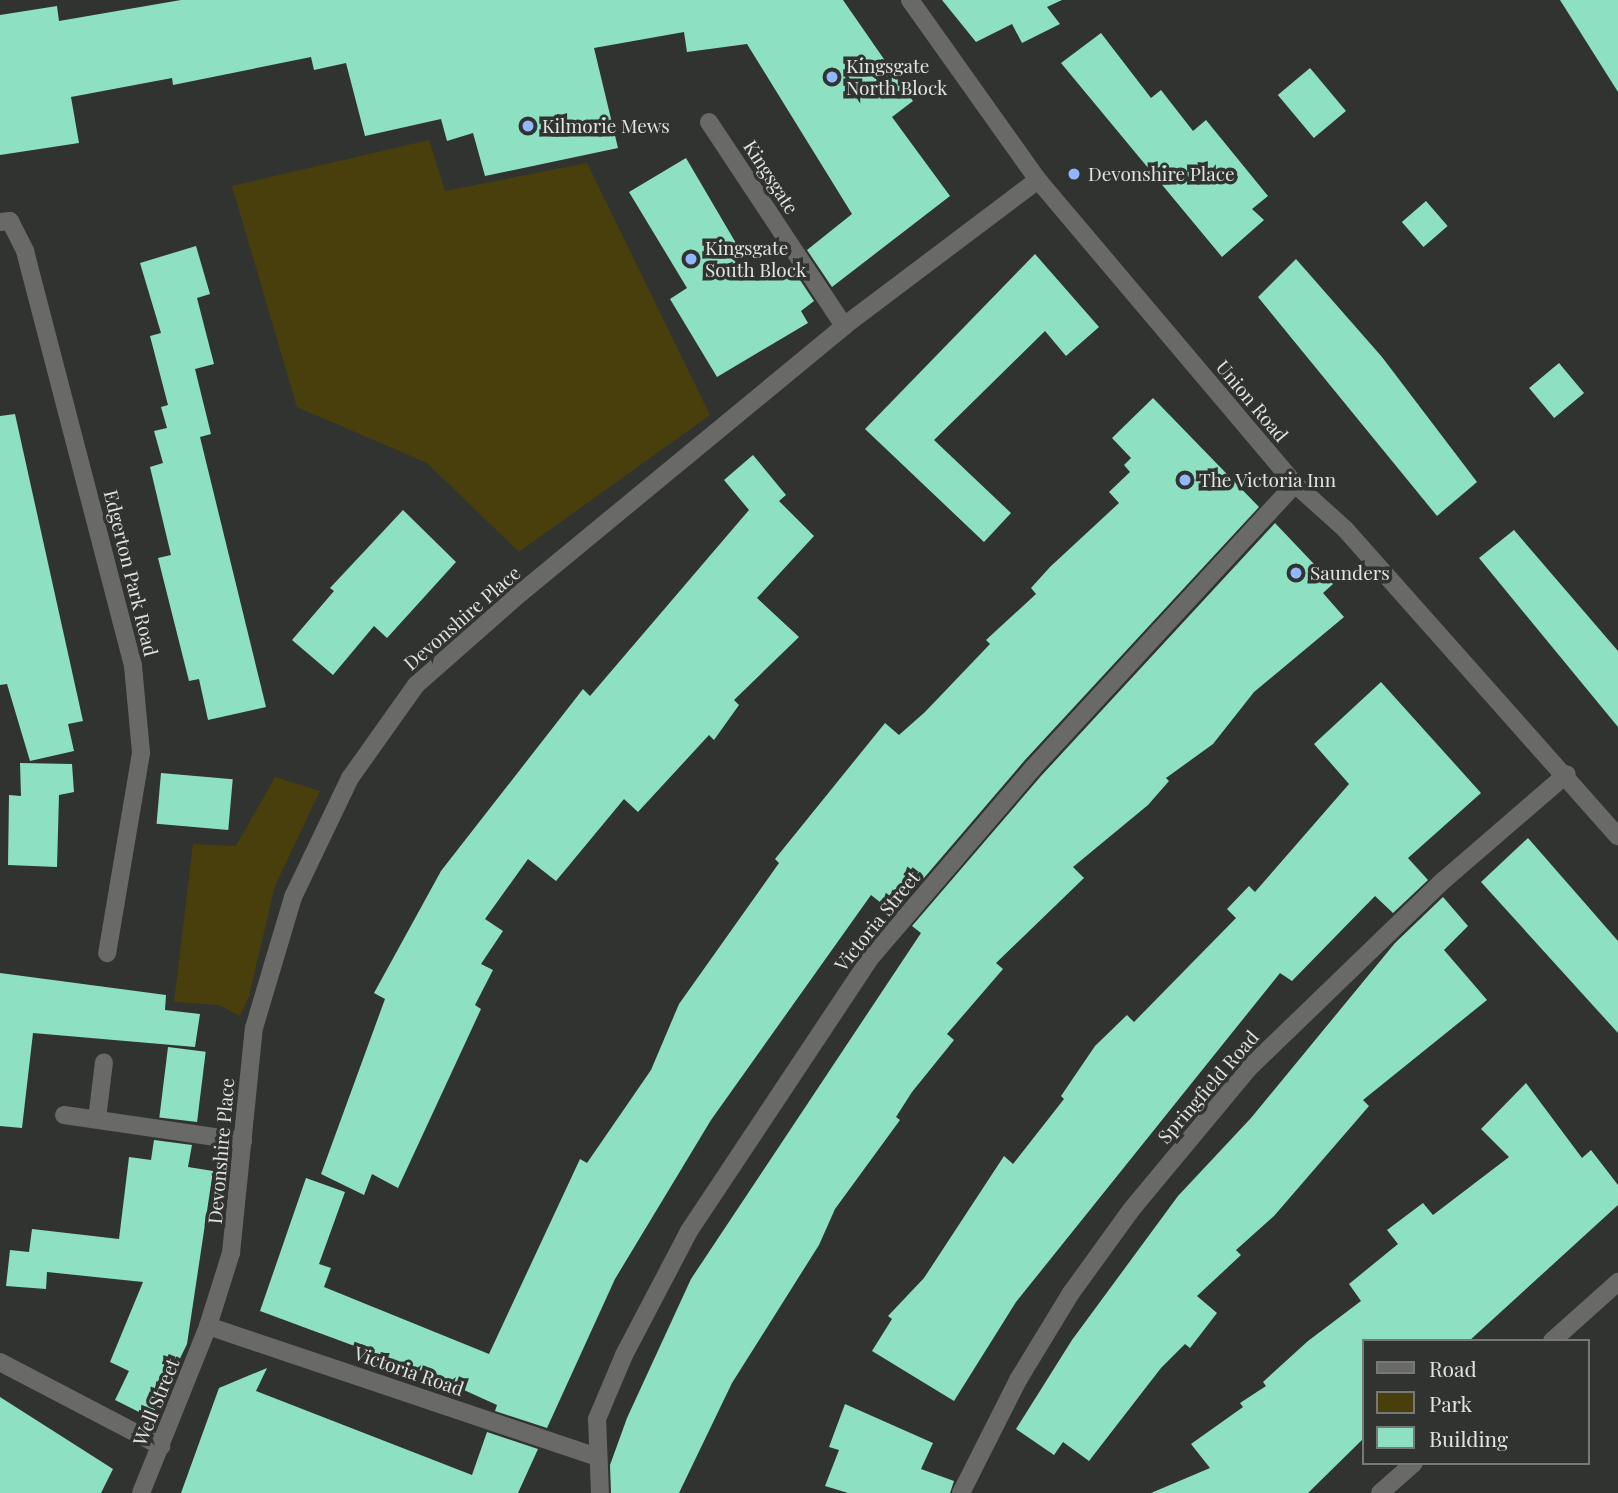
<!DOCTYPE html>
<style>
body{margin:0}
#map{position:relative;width:1618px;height:1493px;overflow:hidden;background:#313331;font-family:"Playfair Display",serif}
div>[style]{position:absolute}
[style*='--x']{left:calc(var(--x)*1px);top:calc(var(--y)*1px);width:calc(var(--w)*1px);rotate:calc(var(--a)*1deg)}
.green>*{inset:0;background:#483f0d}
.building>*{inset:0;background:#8ee0c2;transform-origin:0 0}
.pedestrian>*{height:18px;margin:-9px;padding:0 9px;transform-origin:9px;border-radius:9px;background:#696968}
.minor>*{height:18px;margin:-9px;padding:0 9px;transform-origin:9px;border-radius:9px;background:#696968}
.tertiary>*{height:18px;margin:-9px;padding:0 9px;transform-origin:9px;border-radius:9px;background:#696968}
.dots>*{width:19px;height:19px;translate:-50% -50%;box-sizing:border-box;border:4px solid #313331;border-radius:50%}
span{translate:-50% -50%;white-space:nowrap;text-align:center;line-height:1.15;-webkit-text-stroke:7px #313331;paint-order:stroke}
.poi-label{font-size:19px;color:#e1e3e1}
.left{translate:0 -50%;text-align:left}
.street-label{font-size:19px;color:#e1e3e1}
.legend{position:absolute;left:1362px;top:1339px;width:228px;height:126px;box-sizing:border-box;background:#313331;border:2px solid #777977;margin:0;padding:9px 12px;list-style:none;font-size:21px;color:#e1e3e1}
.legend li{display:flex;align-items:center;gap:14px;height:35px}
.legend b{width:35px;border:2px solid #777977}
</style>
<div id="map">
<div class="green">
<i style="clip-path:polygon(429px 140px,445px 191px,587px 163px,710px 415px,519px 552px,427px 463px,297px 407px,232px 186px)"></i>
<i style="clip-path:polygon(275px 777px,320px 791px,275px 886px,249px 996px,240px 1016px,219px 1005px,174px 1002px,193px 844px,236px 846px)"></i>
</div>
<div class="building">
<i style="clip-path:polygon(181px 0,843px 0,913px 101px,892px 117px,950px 196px,832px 287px,807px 250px,852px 214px,747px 44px,687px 52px,684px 32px,594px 48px,618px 148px,485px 176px,473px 133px,447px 141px,441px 119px,365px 136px,346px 63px,314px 70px,311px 57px,173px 85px,172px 78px,71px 97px,79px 143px,0 155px,0 15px,57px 6px,59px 21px)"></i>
<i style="clip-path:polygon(942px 0,1062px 0,1047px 7px,1060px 24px,1022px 43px,1012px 24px,976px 42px)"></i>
<i style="clip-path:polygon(1560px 0,1618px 0,1618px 92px)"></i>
<i style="clip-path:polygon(1101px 33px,1151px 98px,1161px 90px,1193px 131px,1206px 120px,1268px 196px,1252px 209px,1264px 220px,1222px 257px,1061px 63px)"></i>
<i style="left:1310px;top:68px;width:56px;height:42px;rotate:50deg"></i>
<i style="clip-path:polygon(686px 158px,757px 279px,790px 265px,814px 301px,801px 311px,808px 323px,717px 377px,670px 299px,687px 288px,629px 192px)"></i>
<i style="left:1426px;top:201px;width:33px;height:32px;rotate:49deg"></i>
<i style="clip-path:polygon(196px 246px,210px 294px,197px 298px,214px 364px,195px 369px,211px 434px,200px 437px,266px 707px,208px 720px,199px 679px,189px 681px,158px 558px,171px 555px,150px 467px,163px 463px,154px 431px,167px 428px,161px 407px,168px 405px,150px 336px,161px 333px,140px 263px)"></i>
<i style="clip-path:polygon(1035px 254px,1099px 327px,1066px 356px,1045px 331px,934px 440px,1011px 513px,984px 542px,865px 429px)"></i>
<i style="clip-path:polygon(1296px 259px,1382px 357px,1477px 482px,1437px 516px,1258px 297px)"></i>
<i style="left:1559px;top:363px;width:39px;height:39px;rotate:50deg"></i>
<i style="clip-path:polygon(1153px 398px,1259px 507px,1025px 760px,894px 913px,871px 895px,711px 1120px,615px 1279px,547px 1428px,495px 1411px,497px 1405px,422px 1371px,260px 1311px,306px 1178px,345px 1192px,319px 1264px,331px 1268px,324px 1287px,489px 1354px,580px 1159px,587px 1163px,651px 1070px,679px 1004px,779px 863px,775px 859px,885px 723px,899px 735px,925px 712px,990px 644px,986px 640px,1036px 594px,1031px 588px,1050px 567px,1119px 503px,1109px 492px,1130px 472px,1124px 465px,1131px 458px,1112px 438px)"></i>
<i style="clip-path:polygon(15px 414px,83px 721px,68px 724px,74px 751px,30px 761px,7px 684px,0 685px,0 416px)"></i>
<i style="clip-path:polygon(753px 455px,786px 495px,779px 501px,814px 536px,757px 598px,799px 637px,734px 700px,739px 705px,714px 740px,709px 735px,638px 812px,624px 799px,556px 881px,528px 859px,485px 919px,503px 931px,481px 964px,493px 970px,475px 1005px,481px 1009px,398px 1188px,372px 1174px,364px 1195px,321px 1174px,385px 999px,374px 993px,441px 871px,583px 689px,590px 696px,749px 510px,724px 480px)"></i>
<i style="clip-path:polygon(403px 510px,456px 562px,387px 638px,374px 626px,333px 675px,292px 640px,334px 591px,330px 588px)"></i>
<i style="clip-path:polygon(1275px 523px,1333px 584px,1323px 593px,1344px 617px,1254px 692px,1213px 744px,1166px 778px,1169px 781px,1148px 805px,1073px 867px,1084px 878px,996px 963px,1003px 969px,947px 1034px,954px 1040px,912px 1092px,896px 1117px,900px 1120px,835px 1209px,819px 1245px,732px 1383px,679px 1493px,611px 1493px,610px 1465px,627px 1418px,691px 1279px,921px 933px,912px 926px,1041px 776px)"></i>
<i style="clip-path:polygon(1514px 530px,1618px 651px,1618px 727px,1479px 558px)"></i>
<i style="clip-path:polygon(1381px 682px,1481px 793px,1408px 858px,1428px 880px,1393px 913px,1375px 896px,1292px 981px,1280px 973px,1016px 1302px,954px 1401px,872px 1351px,892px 1319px,888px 1316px,924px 1278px,1004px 1156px,1013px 1164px,1064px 1099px,1061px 1096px,1095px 1046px,1127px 1015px,1134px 1022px,1236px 918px,1227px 909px,1249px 886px,1255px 892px,1349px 784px,1314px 744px)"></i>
<i style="clip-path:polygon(20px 763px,72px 764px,74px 792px,59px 795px,57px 867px,8px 865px,9px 795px,21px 796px)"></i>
<i style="left:161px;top:773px;width:72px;height:51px;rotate:5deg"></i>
<i style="clip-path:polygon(1528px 838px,1618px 941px,1618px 1033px,1481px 882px)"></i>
<i style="clip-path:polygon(1443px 897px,1468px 926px,1444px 950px,1487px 1000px,1363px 1100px,1369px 1106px,1274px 1216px,1236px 1250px,1241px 1255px,1197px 1296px,1217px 1313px,1190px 1348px,1185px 1344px,1161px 1368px,1089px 1461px,1063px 1442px,1054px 1455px,1016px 1429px,1072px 1340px,1178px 1196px,1251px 1118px,1395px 943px)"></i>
<i style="clip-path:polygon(0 973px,166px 995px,165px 1010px,200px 1014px,195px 1047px,33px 1033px,22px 1128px,0 1126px)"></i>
<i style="left:168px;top:1047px;width:38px;height:71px;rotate:7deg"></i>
<i style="clip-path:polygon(1526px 1083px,1582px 1158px,1591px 1150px,1618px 1185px,1618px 1205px,1469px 1341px,1364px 1341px,1364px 1438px,1308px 1493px,1151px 1493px,1210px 1468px,1191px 1444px,1243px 1407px,1240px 1403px,1266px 1386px,1263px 1382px,1308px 1341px,1361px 1301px,1349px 1284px,1398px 1244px,1387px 1230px,1423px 1203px,1433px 1215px,1509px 1157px,1481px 1129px)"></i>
<i style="clip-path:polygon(154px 1140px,192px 1145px,188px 1167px,213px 1171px,187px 1344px,151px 1418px,115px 1400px,129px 1371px,110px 1362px,143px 1282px,47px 1272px,46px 1289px,6px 1286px,10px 1250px,29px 1252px,32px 1229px,119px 1239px,129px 1157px,151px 1160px)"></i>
<i style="clip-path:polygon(267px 1368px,256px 1391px,472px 1475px,487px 1432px,538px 1449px,518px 1493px,181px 1493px,219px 1388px)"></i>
<i style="clip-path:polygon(0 1397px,113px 1469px,101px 1493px,0 1493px)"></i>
<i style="clip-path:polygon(845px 1404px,933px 1443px,921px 1469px,954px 1481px,950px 1493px,848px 1493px,825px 1486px,839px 1450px,829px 1447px)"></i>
</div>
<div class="pedestrian">
<i style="--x:0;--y:1362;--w:182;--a:27.6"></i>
</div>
<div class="minor">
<i style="--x:709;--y:122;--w:245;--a:56.5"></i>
<i style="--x:0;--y:222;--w:10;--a:-6"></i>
<i style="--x:10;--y:221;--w:34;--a:63"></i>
<i style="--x:25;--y:251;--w:429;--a:75.4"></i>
<i style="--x:133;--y:666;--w:87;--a:84.7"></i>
<i style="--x:141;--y:753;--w:203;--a:99.6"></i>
<i style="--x:64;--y:1115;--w:181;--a:8.3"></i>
<i style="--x:97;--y:1119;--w:57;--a:-83"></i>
<i style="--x:208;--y:1326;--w:410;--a:18.6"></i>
<i style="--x:1552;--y:1341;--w:89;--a:-41.8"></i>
<i style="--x:141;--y:1493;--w:180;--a:-68.1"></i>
<i style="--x:208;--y:1326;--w:77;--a:-72.5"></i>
<i style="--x:231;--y:1253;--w:226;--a:-84.2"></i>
<i style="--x:254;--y:1028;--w:137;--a:-73.4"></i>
<i style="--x:293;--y:897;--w:132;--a:-64.4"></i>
<i style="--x:350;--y:778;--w:114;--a:-54.6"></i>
<i style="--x:416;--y:685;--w:135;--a:-41.4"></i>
<i style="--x:517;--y:596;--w:424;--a:-39.5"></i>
<i style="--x:844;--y:326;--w:243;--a:-37"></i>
<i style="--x:600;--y:1493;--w:74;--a:-92.3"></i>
<i style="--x:597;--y:1419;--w:69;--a:-67.1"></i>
<i style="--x:624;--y:1355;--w:140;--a:-62.3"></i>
<i style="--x:689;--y:1231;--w:330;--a:-56.4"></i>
<i style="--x:872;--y:956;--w:248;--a:-49.4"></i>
<i style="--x:1033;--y:768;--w:386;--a:-47.3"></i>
<i style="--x:961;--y:1493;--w:127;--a:-63.2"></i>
<i style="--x:1018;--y:1380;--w:102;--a:-58.7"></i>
<i style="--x:1071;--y:1293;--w:102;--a:-54.1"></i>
<i style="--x:1131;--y:1210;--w:183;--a:-50.3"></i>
<i style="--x:1248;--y:1069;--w:272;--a:-44"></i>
<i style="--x:1444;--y:880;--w:162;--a:-40.8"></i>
<i style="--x:1380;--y:1493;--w:45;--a:-41.4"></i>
</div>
<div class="tertiary">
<i style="--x:910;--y:0;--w:221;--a:54.6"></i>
<i style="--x:1038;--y:180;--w:398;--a:49.8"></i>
<i style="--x:1295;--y:484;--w:67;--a:42"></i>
<i style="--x:1345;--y:529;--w:411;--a:48.4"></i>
</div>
<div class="dots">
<i style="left:832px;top:77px;background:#93b7fd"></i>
<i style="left:528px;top:126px;background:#93b7fd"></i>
<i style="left:1074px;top:174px;background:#93b7fd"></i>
<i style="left:691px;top:259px;background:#93b7fd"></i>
<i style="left:1185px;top:480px;background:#93b7fd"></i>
<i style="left:1296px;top:573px;background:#93b7fd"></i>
</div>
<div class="poi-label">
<span class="left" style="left:846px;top:77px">Kingsgate<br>North Block</span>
<span class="left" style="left:542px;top:126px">Kilmorie Mews</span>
<span class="left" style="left:1088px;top:174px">Devonshire Place</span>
<span class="left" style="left:705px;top:259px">Kingsgate<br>South Block</span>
<span class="left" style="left:1199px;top:480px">The Victoria Inn</span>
<span class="left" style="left:1310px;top:573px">Saunders</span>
</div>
<div class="street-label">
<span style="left:771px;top:177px;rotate:57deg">Kingsgate</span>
<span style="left:1252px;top:401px;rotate:50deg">Union Road</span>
<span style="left:131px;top:573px;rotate:76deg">Edgerton Park Road</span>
<span style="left:462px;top:618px;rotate:-41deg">Devonshire Place</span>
<span style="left:877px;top:921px;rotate:-51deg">Victoria Street</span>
<span style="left:1208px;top:1087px;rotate:-49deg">Springfield Road</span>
<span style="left:221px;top:1151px;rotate:-85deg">Devonshire Place</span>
<span style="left:409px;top:1371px;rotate:19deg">Victoria Road</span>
<span style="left:156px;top:1402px;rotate:-68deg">Well Street</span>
</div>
<ul class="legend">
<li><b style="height:9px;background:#696968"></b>Road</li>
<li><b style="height:19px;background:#483f0d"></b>Park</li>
<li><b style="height:19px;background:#8ee0c2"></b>Building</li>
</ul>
</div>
